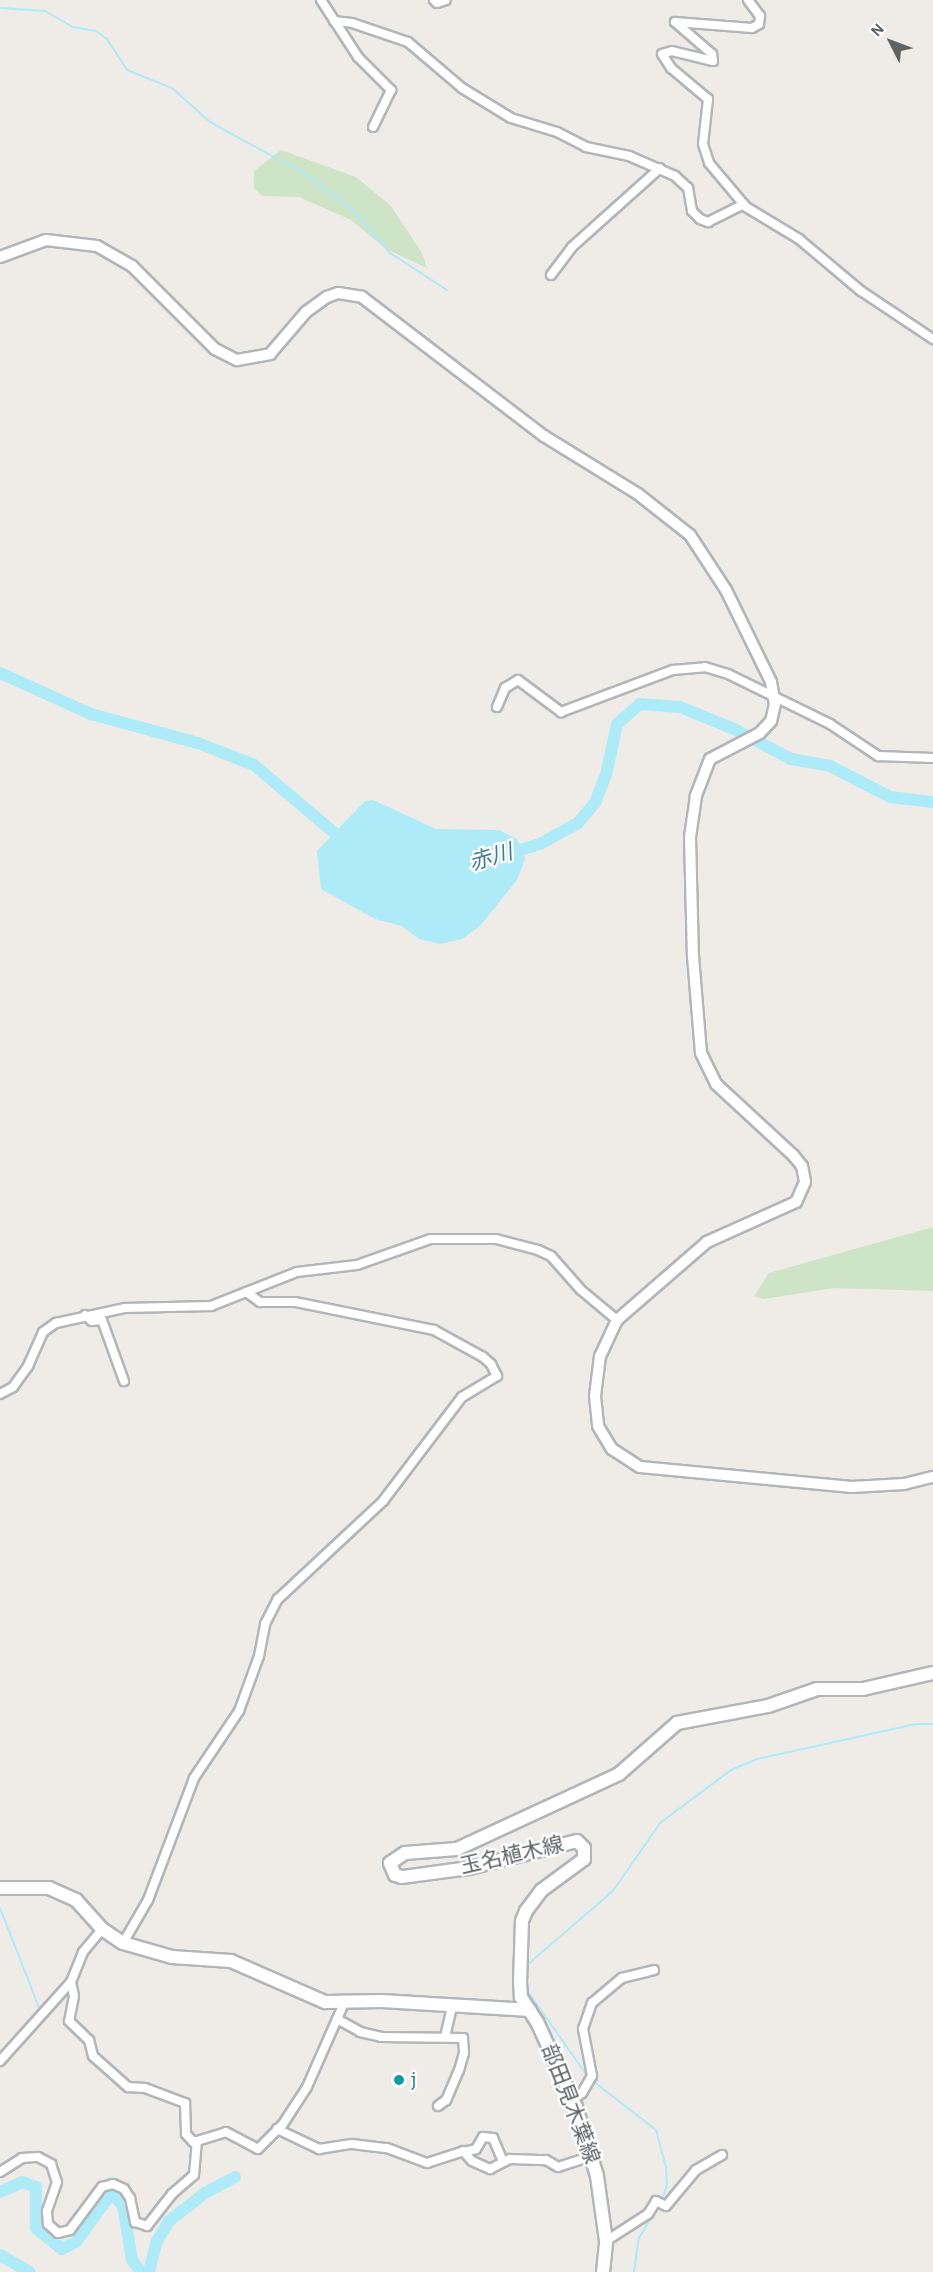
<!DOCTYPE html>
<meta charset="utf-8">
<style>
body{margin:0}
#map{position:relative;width:933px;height:2272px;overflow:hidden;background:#efebe7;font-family:"Alegreya Sans","Noto Sans JP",sans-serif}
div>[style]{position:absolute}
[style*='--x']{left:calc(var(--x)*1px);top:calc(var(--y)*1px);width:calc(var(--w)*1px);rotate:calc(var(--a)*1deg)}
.green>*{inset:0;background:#cee4c6}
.water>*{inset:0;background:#aeebf8}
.stream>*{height:2px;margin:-1px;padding:0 1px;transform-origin:1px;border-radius:1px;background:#aeebf8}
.river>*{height:12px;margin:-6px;padding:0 6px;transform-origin:6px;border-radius:6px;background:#aeebf8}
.roads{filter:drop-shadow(2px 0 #b2b6b8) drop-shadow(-2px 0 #b2b6b8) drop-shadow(0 2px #b2b6b8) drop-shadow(0 -2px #b2b6b8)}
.minor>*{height:8px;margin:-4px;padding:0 4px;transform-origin:4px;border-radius:4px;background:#fff}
.tertiary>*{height:10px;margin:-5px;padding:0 5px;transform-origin:5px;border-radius:5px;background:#fff}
.secondary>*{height:12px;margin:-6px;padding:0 6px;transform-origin:6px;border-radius:6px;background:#fff}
.dots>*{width:16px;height:16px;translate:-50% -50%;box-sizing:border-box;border:3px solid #fff;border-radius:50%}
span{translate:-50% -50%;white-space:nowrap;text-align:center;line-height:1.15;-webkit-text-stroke:4.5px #fff;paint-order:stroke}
.street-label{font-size:21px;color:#5e6466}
.culture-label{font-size:21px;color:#0d838f}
.left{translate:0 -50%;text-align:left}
.water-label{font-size:22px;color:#427c90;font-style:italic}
.north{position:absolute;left:861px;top:12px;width:60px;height:60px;-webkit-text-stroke:4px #fff;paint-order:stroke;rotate:312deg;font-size:16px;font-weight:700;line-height:24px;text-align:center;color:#5e6466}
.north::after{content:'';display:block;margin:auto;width:21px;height:27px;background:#5e6466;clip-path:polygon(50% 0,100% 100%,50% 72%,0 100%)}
</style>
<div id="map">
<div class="green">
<i style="clip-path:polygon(281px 150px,356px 177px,391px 206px,422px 253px,427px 268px,386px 249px,351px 220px,299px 197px,262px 196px,254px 188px,254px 171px)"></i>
<i style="clip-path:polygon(933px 1227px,933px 1291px,834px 1288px,763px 1299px,754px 1296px,769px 1273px)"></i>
</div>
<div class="water">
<i style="clip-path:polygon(373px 800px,436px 829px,499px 830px,517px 839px,525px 859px,517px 880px,480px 926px,462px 939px,440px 944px,419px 939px,402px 926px,375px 919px,321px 889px,317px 851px,365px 801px)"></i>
</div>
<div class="stream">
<i style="--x:0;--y:8;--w:45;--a:3.8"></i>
<i style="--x:45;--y:11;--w:32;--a:30"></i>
<i style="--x:73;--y:27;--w:23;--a:10"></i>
<i style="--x:96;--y:31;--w:14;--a:36"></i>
<i style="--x:107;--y:39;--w:37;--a:57"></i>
<i style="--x:127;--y:70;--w:48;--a:21.8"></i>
<i style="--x:172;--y:88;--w:51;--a:41.8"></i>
<i style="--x:210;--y:122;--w:114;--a:28.8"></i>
<i style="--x:310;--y:177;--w:56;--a:37.7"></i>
<i style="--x:354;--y:211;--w:55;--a:49.4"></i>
<i style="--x:390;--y:253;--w:68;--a:33"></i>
<i style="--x:0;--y:1908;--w:110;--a:68.6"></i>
<i style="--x:40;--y:2010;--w:60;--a:131.6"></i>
<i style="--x:526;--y:1966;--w:115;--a:-40.8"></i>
<i style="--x:613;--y:1891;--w:83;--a:-55.3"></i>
<i style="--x:660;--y:1823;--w:89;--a:-36.7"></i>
<i style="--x:731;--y:1770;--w:28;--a:-23"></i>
<i style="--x:757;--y:1759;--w:163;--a:-12.4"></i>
<i style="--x:916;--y:1724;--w:17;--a:0"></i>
<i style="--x:526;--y:1989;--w:108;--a:54.8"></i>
<i style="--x:593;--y:2081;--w:80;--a:37.9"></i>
<i style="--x:656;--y:2130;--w:39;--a:75"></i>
<i style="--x:666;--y:2168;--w:17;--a:87"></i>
<i style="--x:667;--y:2185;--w:16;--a:108"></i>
<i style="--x:634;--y:2272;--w:34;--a:-82"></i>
<i style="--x:639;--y:2238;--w:39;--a:-59"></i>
</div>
<div class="river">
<i style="--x:0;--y:673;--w:100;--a:24.3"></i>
<i style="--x:91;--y:714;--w:111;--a:15.2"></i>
<i style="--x:198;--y:743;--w:60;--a:21.4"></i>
<i style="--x:254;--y:765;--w:119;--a:40.2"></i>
<i style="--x:507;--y:854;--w:34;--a:-17"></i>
<i style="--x:540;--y:844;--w:43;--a:-28.9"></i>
<i style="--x:578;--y:823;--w:26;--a:-50"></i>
<i style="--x:595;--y:803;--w:30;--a:-69"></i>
<i style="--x:606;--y:775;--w:52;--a:-77.8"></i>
<i style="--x:617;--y:724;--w:30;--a:-41"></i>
<i style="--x:640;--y:704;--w:40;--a:4.3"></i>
<i style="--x:680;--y:707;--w:58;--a:22.2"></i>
<i style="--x:734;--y:729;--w:64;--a:27.8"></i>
<i style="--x:791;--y:759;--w:40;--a:10"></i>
<i style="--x:830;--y:766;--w:68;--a:27.3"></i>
<i style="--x:890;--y:797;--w:43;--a:6.6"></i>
<i style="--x:0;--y:2192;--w:24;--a:-24"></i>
<i style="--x:22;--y:2182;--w:15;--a:20"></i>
<i style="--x:36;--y:2187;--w:41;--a:90"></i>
<i style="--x:36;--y:2228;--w:33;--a:39"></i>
<i style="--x:62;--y:2249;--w:16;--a:-27"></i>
<i style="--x:76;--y:2242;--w:54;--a:-54"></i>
<i style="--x:108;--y:2198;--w:7;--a:-16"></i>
<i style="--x:115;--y:2196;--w:13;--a:51"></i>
<i style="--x:123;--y:2206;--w:55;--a:80.5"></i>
<i style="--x:132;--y:2260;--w:15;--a:53"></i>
<i style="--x:0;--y:2255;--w:34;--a:30"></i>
<i style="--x:149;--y:2272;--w:32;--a:-76"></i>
<i style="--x:157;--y:2241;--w:23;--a:-59"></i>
<i style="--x:169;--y:2221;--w:46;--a:-37.9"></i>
<i style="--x:205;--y:2193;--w:34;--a:-28"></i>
</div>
<div class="roads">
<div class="minor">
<i style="--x:321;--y:0;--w:68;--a:57"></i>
<i style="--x:358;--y:57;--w:47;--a:45"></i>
<i style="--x:391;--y:90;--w:41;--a:115.9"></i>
<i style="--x:434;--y:0;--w:4;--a:45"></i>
<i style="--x:437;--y:3;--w:9;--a:-18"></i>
<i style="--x:748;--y:0;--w:20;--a:53"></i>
<i style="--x:760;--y:16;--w:8;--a:97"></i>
<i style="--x:759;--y:24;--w:8;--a:150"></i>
<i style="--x:752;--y:28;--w:77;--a:-175.5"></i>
<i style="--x:675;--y:22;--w:49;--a:40.9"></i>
<i style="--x:712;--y:54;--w:7;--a:82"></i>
<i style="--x:713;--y:61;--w:42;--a:-166.3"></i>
<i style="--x:672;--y:51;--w:10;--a:163"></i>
<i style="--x:662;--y:54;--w:17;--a:57"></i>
<i style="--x:671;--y:68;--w:48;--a:40"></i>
<i style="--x:708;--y:99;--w:45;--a:96.3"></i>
<i style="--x:703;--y:144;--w:20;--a:72"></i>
<i style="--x:709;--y:163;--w:57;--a:49.9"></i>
<i style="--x:746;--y:207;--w:62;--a:31.1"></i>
<i style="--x:799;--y:239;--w:81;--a:40"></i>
<i style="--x:861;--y:291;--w:87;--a:33.7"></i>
<i style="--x:334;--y:21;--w:18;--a:6"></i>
<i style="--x:352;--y:23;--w:59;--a:18.7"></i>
<i style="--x:408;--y:42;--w:71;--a:40.4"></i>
<i style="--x:462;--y:88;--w:57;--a:31.5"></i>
<i style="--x:511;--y:118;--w:48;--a:16.9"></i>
<i style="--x:557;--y:132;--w:33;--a:27"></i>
<i style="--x:586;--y:147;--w:44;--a:11.8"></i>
<i style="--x:629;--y:156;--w:50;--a:23.5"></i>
<i style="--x:675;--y:176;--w:18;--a:43"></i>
<i style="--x:688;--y:188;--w:23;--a:80"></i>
<i style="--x:692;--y:211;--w:11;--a:45"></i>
<i style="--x:700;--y:219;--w:9;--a:21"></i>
<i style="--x:708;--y:222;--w:40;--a:-26.6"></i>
<i style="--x:551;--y:275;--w:35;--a:-53"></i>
<i style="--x:572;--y:247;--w:118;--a:-41.9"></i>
<i style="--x:497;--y:707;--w:21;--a:-67"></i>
<i style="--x:505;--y:688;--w:15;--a:-32"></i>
<i style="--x:518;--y:680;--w:54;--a:36.7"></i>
<i style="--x:561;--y:712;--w:120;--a:-20.6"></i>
<i style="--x:673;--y:670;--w:32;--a:-5"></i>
<i style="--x:705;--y:667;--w:24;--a:17"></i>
<i style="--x:728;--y:674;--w:114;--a:26.1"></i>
<i style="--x:830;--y:724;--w:58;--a:33.7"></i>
<i style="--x:878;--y:756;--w:55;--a:2.1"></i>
<i style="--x:85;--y:1315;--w:9;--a:41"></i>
<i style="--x:92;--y:1321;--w:10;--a:-6"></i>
<i style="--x:102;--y:1320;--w:65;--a:70.2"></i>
<i style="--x:0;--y:1394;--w:15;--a:-28"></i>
<i style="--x:13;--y:1387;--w:26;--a:-54"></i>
<i style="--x:28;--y:1366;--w:37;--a:-66"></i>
<i style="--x:43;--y:1332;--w:16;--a:-35"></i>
<i style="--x:56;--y:1323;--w:71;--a:-12.3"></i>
<i style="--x:125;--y:1308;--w:86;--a:-1.3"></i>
<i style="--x:211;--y:1306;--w:92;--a:-21.6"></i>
<i style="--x:297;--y:1272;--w:60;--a:-6.7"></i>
<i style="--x:357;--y:1265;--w:78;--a:-19.4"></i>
<i style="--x:431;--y:1239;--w:65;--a:0"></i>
<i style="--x:496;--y:1239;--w:43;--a:14.7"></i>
<i style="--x:538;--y:1250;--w:14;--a:25"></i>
<i style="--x:551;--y:1256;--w:45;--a:48.6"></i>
<i style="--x:581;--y:1290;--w:47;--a:39.8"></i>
<i style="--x:123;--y:1943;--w:50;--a:-59.8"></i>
<i style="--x:148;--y:1900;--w:130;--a:-69.3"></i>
<i style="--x:194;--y:1778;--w:81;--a:-56.1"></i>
<i style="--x:239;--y:1711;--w:59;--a:-70"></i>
<i style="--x:259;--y:1656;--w:33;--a:-79"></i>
<i style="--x:265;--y:1624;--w:28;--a:-63"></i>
<i style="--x:278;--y:1599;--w:144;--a:-43"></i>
<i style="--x:383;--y:1501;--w:131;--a:-52.8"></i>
<i style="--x:462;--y:1397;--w:41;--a:-31"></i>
<i style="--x:497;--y:1376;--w:13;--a:-117"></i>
<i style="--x:491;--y:1364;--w:11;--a:-139"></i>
<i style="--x:483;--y:1357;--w:56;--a:-151.1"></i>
<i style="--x:434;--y:1330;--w:142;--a:-168.6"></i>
<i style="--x:295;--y:1302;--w:35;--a:180"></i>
<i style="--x:260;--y:1302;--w:17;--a:-144"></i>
<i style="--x:71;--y:1982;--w:14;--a:78"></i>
<i style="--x:74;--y:1996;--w:25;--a:101"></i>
<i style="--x:69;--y:2021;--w:28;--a:44"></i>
<i style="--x:89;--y:2040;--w:16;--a:76"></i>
<i style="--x:93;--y:2056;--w:47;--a:41.5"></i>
<i style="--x:128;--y:2087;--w:17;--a:3"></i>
<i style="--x:145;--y:2088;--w:43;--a:20.6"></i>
<i style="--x:185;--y:2103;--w:31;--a:88"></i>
<i style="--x:186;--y:2134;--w:13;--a:48"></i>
<i style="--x:337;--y:2019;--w:26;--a:29"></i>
<i style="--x:360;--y:2032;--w:22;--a:13"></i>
<i style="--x:381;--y:2037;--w:82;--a:0.7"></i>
<i style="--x:463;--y:2038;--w:15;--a:86"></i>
<i style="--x:464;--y:2053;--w:18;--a:106"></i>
<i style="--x:459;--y:2070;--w:33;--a:113"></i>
<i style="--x:446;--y:2100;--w:10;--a:143"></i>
<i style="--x:445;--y:2037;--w:31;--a:-77"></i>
<i style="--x:0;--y:2061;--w:106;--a:-48.1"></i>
<i style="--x:71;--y:1982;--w:32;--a:-68"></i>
<i style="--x:83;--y:1952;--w:30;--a:-50"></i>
<i style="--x:573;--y:2099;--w:11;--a:-34"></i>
<i style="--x:582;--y:2093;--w:20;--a:-60"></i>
<i style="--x:592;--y:2076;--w:48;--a:-100.8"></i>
<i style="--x:583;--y:2029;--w:28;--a:-71"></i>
<i style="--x:592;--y:2003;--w:39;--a:-40"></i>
<i style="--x:622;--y:1978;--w:33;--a:-14"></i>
<i style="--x:277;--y:2129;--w:47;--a:25.5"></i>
<i style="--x:319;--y:2149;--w:33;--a:-9"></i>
<i style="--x:352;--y:2144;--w:35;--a:7"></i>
<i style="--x:387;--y:2148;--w:43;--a:20.6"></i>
<i style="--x:427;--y:2163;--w:38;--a:-18"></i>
<i style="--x:463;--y:2151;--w:13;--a:48"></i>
<i style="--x:472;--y:2161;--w:20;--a:24"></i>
<i style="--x:490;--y:2169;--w:22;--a:-27"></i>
<i style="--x:510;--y:2159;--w:36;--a:2"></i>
<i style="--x:546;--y:2160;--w:14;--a:30"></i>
<i style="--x:558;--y:2167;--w:35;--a:-18"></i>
<i style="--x:464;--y:2152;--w:12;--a:-14"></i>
<i style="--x:476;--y:2149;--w:14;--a:-60"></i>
<i style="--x:483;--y:2137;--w:10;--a:6"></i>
<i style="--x:493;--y:2138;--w:26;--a:67"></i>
<i style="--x:0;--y:2172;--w:26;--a:-32"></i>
<i style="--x:22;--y:2158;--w:16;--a:-4"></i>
<i style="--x:38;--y:2157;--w:15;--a:28"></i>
<i style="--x:51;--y:2164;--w:19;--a:72"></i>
<i style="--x:57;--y:2182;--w:31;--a:109"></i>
<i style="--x:47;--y:2211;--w:13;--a:86"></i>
<i style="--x:48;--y:2224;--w:13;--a:42"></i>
<i style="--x:58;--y:2233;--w:12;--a:-14"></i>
<i style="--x:70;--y:2230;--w:54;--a:-53.3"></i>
<i style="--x:102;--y:2187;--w:11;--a:-15"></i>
<i style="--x:113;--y:2184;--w:12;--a:24"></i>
<i style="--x:124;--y:2189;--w:11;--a:56"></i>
<i style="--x:130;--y:2198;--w:25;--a:78"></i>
<i style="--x:135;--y:2222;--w:13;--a:18"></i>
<i style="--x:147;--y:2226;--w:41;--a:-52"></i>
<i style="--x:172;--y:2194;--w:29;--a:-41"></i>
<i style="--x:194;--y:2175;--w:34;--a:-85"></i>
<i style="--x:197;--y:2141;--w:30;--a:-17"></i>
<i style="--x:226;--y:2132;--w:36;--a:28"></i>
<i style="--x:258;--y:2149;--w:35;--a:-45"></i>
<i style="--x:283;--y:2124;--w:44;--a:-57"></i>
<i style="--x:307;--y:2087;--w:92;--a:-66.2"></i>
<i style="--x:606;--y:2241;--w:50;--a:-32.7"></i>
<i style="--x:648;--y:2214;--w:15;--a:-58"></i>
<i style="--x:656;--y:2201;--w:11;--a:27"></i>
<i style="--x:666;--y:2206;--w:47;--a:-50.2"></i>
<i style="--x:696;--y:2170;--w:30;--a:-30"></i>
</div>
<div class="tertiary">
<i style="--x:0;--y:257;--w:49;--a:-20.3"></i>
<i style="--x:46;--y:240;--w:51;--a:6.7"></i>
<i style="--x:97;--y:246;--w:40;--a:29.7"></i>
<i style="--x:132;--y:266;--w:117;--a:45"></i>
<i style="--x:215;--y:349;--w:25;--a:27"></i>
<i style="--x:237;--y:360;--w:34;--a:-10"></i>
<i style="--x:270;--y:354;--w:55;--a:-49.4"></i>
<i style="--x:306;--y:312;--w:26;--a:-36"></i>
<i style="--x:327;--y:297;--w:12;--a:-20"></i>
<i style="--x:338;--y:293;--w:24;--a:9"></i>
<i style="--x:362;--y:297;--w:229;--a:37.4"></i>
<i style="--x:544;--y:436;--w:110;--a:31.7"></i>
<i style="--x:638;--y:494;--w:66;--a:38.3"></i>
<i style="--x:690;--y:535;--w:66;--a:56.8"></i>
<i style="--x:726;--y:590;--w:102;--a:63.9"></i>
<i style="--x:771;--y:682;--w:22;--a:80"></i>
<i style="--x:775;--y:704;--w:17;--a:103"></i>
<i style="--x:771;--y:721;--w:16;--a:133"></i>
<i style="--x:760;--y:733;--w:56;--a:152.5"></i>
<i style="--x:710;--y:759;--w:40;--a:111"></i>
<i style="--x:696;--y:796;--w:41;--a:98.3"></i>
<i style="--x:690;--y:837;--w:119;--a:88.6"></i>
<i style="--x:693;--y:956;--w:97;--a:85.3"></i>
<i style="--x:701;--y:1053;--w:34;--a:64"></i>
<i style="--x:716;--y:1084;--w:105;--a:42.7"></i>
<i style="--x:793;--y:1155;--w:14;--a:51"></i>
<i style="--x:802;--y:1166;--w:16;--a:79"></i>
<i style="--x:805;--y:1182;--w:22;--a:114"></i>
<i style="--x:796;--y:1202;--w:98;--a:155.8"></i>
<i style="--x:707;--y:1242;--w:119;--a:139.1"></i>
<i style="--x:617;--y:1320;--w:40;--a:115"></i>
<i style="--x:600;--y:1356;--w:40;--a:97.1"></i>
<i style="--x:595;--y:1396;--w:30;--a:84"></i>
<i style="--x:598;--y:1426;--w:27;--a:59"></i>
<i style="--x:612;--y:1449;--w:33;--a:33"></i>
<i style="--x:640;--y:1467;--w:213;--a:5.4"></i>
<i style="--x:852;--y:1487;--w:52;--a:-3.3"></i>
<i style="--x:904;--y:1484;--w:30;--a:-14"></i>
</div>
<div class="secondary">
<i style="--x:0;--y:1888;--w:49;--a:0"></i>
<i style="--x:49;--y:1888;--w:30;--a:24"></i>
<i style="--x:76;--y:1900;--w:39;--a:48"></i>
<i style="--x:102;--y:1929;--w:25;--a:34"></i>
<i style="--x:123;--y:1943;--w:51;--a:15.9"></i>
<i style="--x:172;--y:1957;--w:59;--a:3.9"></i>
<i style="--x:231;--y:1961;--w:103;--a:23.6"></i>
<i style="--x:325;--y:2002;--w:57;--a:-1"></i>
<i style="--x:382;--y:2001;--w:148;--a:3.5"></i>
<i style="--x:603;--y:2272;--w:31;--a:-84"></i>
<i style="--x:606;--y:2241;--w:66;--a:-97.9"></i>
<i style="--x:597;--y:2176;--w:72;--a:-106.9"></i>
<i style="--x:576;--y:2107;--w:94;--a:-114.6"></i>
<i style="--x:537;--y:2022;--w:30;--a:-123"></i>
<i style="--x:521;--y:1997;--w:14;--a:-94"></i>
<i style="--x:520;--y:1983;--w:62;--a:-88.2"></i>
<i style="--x:522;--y:1921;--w:11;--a:-68"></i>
<i style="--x:526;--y:1911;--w:26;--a:-53"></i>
<i style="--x:542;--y:1890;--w:52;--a:-36.4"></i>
<i style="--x:584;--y:1859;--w:11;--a:-90"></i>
<i style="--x:584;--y:1848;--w:10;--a:-135"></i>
<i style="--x:577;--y:1841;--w:111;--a:166"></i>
<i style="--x:469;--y:1868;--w:68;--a:172.3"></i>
<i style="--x:402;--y:1877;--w:7;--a:-164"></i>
<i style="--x:395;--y:1875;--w:13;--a:-113"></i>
<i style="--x:390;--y:1863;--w:18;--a:-34"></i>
<i style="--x:405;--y:1853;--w:52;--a:-4.4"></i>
<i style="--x:457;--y:1849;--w:179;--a:-24.8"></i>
<i style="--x:619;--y:1774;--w:77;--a:-41.3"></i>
<i style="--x:677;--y:1723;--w:93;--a:-10.6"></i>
<i style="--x:768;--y:1706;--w:52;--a:-19.1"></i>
<i style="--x:817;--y:1689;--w:46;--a:0"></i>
<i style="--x:863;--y:1689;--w:72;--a:-12.9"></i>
</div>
</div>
<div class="dots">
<i style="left:399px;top:2080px;background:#0f9aa8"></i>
</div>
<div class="street-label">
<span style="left:512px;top:1856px;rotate:-13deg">玉名植木線</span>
<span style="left:570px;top:2104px;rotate:69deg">部田見木葉線</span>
</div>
<div class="culture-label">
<span class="left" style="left:411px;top:2080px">j</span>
</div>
<div class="water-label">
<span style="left:491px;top:858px;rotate:-16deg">赤川</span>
</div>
<div class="north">N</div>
</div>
